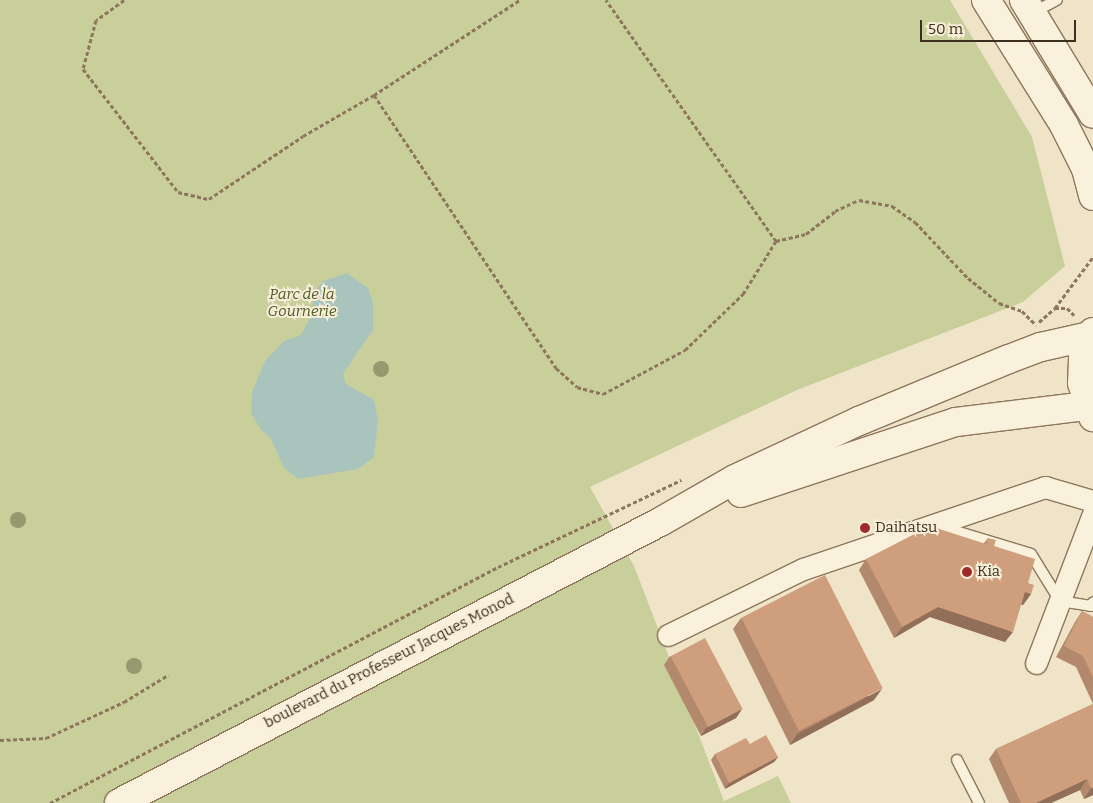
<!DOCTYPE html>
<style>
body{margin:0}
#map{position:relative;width:1093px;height:803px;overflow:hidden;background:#f0e4c8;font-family:Bitter,serif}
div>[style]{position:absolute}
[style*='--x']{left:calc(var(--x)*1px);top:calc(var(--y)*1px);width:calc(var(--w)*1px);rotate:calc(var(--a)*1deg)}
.green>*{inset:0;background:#c9cf9b}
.water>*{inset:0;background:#a9c4bc}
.path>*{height:3px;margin-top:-1.5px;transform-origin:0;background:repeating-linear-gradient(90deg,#8d765c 0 4px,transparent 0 6.5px)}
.roads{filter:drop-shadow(1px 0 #8d765c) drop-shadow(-1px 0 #8d765c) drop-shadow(0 1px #8d765c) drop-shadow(0 -1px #8d765c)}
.service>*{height:10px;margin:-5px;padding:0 5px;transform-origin:5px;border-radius:5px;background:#faf1dc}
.minor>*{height:21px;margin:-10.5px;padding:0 10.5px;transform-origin:10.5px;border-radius:10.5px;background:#faf1dc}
.secondary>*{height:28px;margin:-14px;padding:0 14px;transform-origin:14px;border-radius:14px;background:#faf1dc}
.trees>*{width:16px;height:16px;margin:-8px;border-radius:50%;background:#96986f}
.wall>*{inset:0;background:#b2896c}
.shaded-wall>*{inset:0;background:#916f58}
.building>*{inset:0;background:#cf9f7d;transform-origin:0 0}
.dots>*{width:14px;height:14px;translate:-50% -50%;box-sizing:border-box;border:2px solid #f7eed8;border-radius:50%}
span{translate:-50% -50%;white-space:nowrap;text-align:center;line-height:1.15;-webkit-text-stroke:4px #f7eed8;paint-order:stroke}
.park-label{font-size:15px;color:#4d5a26;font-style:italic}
.poi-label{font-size:15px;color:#3d2e20}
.left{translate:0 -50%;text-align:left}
.street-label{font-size:15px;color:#3d2e20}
.scale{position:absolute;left:920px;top:20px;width:156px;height:22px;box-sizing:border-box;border:2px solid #3d2e20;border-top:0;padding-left:6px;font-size:15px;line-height:18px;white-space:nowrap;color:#3d2e20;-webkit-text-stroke:4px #f7eed8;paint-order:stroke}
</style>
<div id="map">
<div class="green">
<i style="clip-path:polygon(0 0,950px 0,1032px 137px,1065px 266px,1023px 302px,797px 390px,590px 487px,634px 566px,724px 801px,778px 776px,791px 803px,0 803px)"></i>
</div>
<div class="water">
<i style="clip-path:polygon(347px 273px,368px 288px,373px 302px,373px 330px,343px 374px,346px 384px,374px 400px,378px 421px,374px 457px,358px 469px,298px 479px,284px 468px,271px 439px,261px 430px,251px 413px,252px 392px,265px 361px,284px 341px,301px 335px,312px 315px,314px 292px,323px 281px)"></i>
</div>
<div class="path">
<i style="--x:124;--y:0;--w:34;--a:144"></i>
<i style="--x:96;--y:20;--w:51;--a:104.9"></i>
<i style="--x:83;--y:69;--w:155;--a:52.3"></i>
<i style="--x:178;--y:192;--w:32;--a:13"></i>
<i style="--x:209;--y:199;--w:113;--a:-33.8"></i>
<i style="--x:303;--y:136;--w:82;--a:-30"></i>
<i style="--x:374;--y:95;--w:328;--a:56.3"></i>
<i style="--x:556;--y:368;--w:28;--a:42"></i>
<i style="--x:577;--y:387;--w:27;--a:15"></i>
<i style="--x:603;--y:394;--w:93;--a:-28.2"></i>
<i style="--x:685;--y:350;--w:81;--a:-44"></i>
<i style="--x:743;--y:294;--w:62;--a:-58.1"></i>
<i style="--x:776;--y:241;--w:295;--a:-125.2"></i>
<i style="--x:374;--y:95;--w:174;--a:-33.1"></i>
<i style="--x:776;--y:241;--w:31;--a:-13"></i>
<i style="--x:806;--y:234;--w:37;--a:-38"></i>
<i style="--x:835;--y:211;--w:26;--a:-25"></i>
<i style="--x:859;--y:200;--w:34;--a:10"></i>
<i style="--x:892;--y:206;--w:28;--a:35"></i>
<i style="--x:915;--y:222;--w:77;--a:46.6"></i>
<i style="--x:968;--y:278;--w:40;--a:39"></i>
<i style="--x:999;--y:303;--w:24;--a:19"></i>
<i style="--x:1022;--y:311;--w:20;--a:45"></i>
<i style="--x:1055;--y:308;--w:12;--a:0"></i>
<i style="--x:1067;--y:308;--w:10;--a:45"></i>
<i style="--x:1039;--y:322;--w:21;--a:-41"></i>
<i style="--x:1055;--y:308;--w:64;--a:-53.3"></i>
<i style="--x:0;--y:740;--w:46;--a:-2.5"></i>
<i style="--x:46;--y:738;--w:86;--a:-24.8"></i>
<i style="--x:124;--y:702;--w:52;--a:-31.5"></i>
<i style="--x:50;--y:803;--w:506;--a:-27.78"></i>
<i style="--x:498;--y:567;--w:203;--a:-25.4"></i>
</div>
<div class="roads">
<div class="service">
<i style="--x:1034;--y:12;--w:26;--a:-28"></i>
<i style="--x:939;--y:526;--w:96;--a:16.9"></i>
<i style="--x:1031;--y:554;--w:55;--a:58.3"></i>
<i style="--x:1060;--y:601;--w:31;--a:9"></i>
<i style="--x:1091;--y:606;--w:4;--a:-63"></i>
<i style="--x:957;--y:760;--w:48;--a:62.9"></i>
</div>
<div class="minor">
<i style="--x:668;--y:635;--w:150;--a:-26.1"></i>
<i style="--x:803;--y:569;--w:256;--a:-18.7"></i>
<i style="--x:1045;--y:487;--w:50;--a:16.3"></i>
<i style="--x:1036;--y:663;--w:160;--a:-69.1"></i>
</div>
<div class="secondary">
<i style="--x:986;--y:0;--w:147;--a:58"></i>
<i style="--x:1064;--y:125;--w:49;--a:63.4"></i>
<i style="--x:1086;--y:169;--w:28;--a:75"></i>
<i style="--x:1024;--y:0;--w:133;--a:58.8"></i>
<i style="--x:1093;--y:332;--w:28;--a:111"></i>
<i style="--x:1083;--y:358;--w:25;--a:92"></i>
<i style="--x:1082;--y:383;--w:36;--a:72"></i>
<i style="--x:741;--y:493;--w:226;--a:-18.3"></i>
<i style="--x:956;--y:422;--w:132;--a:-7"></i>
<i style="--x:119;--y:803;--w:610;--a:-27.45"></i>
<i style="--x:660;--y:522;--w:86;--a:-29.8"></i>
<i style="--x:735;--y:479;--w:137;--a:-25.1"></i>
<i style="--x:859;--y:421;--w:162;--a:-22.5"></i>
<i style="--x:1009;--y:359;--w:34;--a:-21"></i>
<i style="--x:1041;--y:347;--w:50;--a:-12.7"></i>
</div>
</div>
<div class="trees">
<i style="left:381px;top:369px"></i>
<i style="left:18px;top:520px"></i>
<i style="left:134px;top:666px"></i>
</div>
<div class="wall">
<i style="clip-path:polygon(988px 538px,994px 546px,1028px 583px,1031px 594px,1023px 605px,1021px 604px,1005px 642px,930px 617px,894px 638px,859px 570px,866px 559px,984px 543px)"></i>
<i style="clip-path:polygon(1082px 611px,1093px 617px,1093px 795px,1084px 799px,1080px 790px,1051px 803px,1009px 803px,989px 759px,996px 749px,1093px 704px,1076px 667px,1056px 657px,1075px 622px)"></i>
<i style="clip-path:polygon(741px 618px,874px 700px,790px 745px,733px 629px)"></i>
<i style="clip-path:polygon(670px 656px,742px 709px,736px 718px,701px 736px,664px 665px)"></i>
<i style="clip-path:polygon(750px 744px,778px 757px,774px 762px,725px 789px,711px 760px,715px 754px)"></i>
</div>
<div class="shaded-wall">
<i style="clip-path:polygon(1025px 592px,1031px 594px,1023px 605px,1017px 603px)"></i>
<i style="clip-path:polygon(938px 607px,1013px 632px,1005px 642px,930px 617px,894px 638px,902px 627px)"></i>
<i style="clip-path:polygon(882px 689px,874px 700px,790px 745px,797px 734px)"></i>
<i style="clip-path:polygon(742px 709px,736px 718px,701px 736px,706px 728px)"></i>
<i style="clip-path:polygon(778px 757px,774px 762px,725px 789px,729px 783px)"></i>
<i style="clip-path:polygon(1087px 779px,1080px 790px,1051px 803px,1036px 803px)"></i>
<i style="clip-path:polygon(1091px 788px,1093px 788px,1093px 795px,1084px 799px)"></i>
</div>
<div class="building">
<i style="clip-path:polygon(930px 526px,986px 544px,988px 538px,996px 540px,994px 546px,1035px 559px,1028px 583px,1034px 585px,1031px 594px,1025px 592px,1013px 632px,938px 607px,902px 627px,866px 559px)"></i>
<i style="left:825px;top:575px;width:127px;height:94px;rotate:63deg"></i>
<i style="clip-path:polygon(1082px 611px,1093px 617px,1093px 677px,1083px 656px,1064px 646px)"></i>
<i style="left:705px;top:638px;width:80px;height:39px;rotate:62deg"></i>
<i style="clip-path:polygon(1093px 704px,1093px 788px,1091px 788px,1087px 779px,1036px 803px,1021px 803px,996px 749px)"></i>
<i style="clip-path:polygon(766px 735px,778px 757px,729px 783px,715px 754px,746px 738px,750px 744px)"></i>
</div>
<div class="dots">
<i style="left:865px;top:528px;background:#9e2a2b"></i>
<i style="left:967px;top:572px;background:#9e2a2b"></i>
</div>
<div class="park-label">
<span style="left:302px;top:303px">Parc de la<br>Gournerie</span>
</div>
<div class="poi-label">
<span class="left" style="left:875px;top:528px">Daihatsu</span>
<span class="left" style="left:977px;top:572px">Kia</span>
</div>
<div class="street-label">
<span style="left:389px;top:661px;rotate:-27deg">boulevard du Professeur Jacques Monod</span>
</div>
<div class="scale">50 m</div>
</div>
